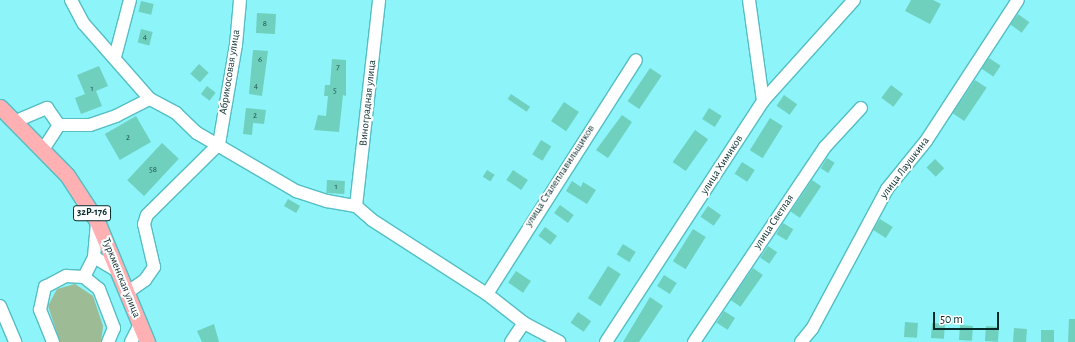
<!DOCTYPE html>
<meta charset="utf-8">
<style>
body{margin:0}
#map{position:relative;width:1075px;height:342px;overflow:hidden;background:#8df4f9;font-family:"Alegreya Sans",sans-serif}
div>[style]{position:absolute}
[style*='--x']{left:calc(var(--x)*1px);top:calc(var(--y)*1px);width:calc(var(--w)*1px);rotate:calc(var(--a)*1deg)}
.green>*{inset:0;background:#9dbc95}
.building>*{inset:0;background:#6fd0be;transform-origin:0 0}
.roads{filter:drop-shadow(1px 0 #54bec3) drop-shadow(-1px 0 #54bec3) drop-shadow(0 1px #54bec3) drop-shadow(0 -1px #54bec3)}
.minor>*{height:12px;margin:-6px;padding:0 6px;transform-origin:6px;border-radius:6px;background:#fff}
.major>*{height:15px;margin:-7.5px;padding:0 7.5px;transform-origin:7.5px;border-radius:7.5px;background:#ffb0b3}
span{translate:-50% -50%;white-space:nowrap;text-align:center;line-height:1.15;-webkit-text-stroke:4px #fff;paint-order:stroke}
.number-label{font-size:9px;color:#225450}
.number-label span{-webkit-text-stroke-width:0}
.shield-label span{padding:1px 3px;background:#fff;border:1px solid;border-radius:3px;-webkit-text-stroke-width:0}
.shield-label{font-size:10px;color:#082b2c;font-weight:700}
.street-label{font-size:11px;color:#082b2c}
.scale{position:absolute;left:933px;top:312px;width:66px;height:18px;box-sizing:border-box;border:2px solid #082b2c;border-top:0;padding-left:5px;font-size:12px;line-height:14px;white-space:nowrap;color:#082b2c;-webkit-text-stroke:3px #fff;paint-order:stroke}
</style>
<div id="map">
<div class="green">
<i style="clip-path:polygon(75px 284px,93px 296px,103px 326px,101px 342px,60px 342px,48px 306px,57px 289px)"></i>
</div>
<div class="building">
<i style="clip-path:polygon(911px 0,933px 0,941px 4px,930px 24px,905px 11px)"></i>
<i style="left:141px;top:1px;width:13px;height:11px;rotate:13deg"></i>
<i style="left:257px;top:13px;width:19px;height:20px;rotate:3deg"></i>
<i style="left:1018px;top:14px;width:14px;height:13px;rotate:36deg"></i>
<i style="left:141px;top:29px;width:12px;height:14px;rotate:14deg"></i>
<i style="clip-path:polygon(253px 50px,268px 51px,262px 96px,249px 94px)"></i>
<i style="left:989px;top:58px;width:14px;height:13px;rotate:34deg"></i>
<i style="clip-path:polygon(332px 59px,346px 60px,346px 96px,343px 95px,339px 132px,314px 130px,318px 115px,326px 116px,328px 96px,324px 96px,325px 85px,330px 85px)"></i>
<i style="left:199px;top:64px;width:13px;height:13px;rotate:42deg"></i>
<i style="clip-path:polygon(99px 66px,108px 86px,96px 91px,102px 106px,81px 114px,75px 98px,85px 94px,77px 75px)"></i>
<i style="left:650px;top:68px;width:14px;height:40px;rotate:34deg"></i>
<i style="left:975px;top:80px;width:14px;height:40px;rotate:34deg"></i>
<i style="left:891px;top:85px;width:15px;height:16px;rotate:37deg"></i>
<i style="left:207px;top:86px;width:11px;height:10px;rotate:38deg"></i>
<i style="left:511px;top:94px;width:23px;height:6px;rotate:34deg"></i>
<i style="left:784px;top:95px;width:16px;height:13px;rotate:35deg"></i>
<i style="left:564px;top:102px;width:18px;height:23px;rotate:34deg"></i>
<i style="clip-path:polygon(246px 108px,266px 110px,264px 124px,253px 123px,252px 135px,243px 134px)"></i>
<i style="left:709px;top:108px;width:15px;height:13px;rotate:32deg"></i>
<i style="clip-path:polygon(622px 115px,632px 122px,608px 158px,596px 150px)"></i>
<i style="left:136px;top:116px;width:30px;height:36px;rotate:60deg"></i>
<i style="left:770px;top:118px;width:15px;height:38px;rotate:32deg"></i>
<i style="left:695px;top:130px;width:16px;height:39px;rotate:35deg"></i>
<i style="left:541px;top:140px;width:12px;height:17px;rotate:31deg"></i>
<i style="left:162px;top:143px;width:23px;height:51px;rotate:43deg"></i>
<i style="left:827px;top:158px;width:9px;height:12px;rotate:32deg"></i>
<i style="left:935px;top:159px;width:13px;height:12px;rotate:45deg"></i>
<i style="left:742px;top:162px;width:15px;height:14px;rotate:32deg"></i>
<i style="left:487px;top:170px;width:9px;height:8px;rotate:32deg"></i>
<i style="left:513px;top:170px;width:18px;height:12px;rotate:34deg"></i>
<i style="left:327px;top:180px;width:18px;height:13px;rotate:3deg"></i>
<i style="left:812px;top:180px;width:11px;height:38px;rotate:34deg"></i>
<i style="clip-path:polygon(572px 181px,581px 187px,583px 182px,596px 190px,587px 204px,566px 191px)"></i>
<i style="left:288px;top:199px;width:14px;height:8px;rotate:30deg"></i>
<i style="left:560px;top:205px;width:17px;height:10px;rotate:36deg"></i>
<i style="left:708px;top:206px;width:16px;height:13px;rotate:35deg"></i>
<i style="left:880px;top:219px;width:15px;height:13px;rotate:32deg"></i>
<i style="left:783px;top:223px;width:12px;height:13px;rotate:31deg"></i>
<i style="left:545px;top:227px;width:15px;height:11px;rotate:37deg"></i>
<i style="left:693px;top:229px;width:15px;height:38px;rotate:32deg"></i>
<i style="left:623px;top:244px;width:15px;height:12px;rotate:32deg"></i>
<i style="left:768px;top:246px;width:11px;height:14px;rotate:34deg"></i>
<i style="left:608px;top:266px;width:15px;height:38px;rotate:32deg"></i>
<i style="left:753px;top:268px;width:12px;height:39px;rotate:35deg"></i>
<i style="left:516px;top:271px;width:18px;height:14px;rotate:34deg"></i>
<i style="left:664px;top:275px;width:15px;height:13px;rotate:32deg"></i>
<i style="clip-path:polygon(650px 297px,663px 306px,639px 342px,623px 342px)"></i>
<i style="left:724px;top:311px;width:13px;height:14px;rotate:32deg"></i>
<i style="left:578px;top:312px;width:16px;height:13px;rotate:35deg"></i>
<i style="clip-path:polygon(1069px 319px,1075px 319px,1075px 342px,1068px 342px)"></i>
<i style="left:905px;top:322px;width:13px;height:15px;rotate:4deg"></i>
<i style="left:932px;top:323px;width:13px;height:15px;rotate:4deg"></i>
<i style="clip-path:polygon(214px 324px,219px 342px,202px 342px,197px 331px)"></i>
<i style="left:960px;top:325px;width:13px;height:15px;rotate:4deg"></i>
<i style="left:986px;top:326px;width:13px;height:15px;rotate:4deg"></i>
<i style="left:1014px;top:328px;width:13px;height:14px;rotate:4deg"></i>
<i style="left:1041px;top:330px;width:13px;height:12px"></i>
</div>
<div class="roads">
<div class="minor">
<i style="--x:71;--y:0;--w:27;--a:62"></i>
<i style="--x:84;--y:24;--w:100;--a:48.7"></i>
<i style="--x:150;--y:99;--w:30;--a:28"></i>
<i style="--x:176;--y:113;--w:29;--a:44"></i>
<i style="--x:197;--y:133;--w:115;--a:30.4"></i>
<i style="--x:296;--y:191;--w:33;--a:18"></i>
<i style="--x:327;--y:201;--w:29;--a:10"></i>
<i style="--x:356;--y:206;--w:21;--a:41"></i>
<i style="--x:372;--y:220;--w:137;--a:32.8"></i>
<i style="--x:487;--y:294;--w:47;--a:38.1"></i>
<i style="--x:524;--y:323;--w:40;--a:28"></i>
<i style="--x:749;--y:0;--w:102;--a:82.1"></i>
<i style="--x:115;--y:57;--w:59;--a:-75.3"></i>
<i style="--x:16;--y:121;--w:34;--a:-23"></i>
<i style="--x:47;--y:108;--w:21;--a:55"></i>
<i style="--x:59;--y:125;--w:30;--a:123"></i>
<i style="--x:59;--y:125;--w:31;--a:0"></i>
<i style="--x:90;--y:125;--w:28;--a:-19"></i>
<i style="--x:116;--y:116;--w:38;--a:-27"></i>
<i style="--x:356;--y:206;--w:207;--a:-83.6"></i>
<i style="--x:94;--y:257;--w:29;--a:31"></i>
<i style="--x:84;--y:277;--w:22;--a:-63"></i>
<i style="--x:94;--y:257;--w:35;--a:-85"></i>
<i style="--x:128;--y:292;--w:21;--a:-35"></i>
<i style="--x:145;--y:280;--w:16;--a:-55"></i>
<i style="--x:154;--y:267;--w:44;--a:-103.1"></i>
<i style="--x:144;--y:224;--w:9;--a:-72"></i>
<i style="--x:147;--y:215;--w:101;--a:-44.6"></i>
<i style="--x:219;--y:144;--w:100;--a:-80.3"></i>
<i style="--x:236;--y:45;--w:45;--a:-84.9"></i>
<i style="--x:487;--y:294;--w:277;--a:-57.5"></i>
<i style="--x:0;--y:306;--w:39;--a:67"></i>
<i style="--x:53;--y:342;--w:35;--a:-112"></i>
<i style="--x:40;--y:310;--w:24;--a:-78"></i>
<i style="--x:45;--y:287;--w:24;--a:-28"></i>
<i style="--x:66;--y:276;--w:18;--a:3"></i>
<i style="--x:84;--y:277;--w:19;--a:39"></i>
<i style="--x:99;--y:289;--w:42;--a:69"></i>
<i style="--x:114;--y:328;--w:15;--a:113"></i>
<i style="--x:131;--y:342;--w:20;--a:-63"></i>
<i style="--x:511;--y:342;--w:23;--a:-56"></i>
<i style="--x:606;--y:342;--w:288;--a:-56.9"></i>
<i style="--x:763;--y:101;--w:136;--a:-48"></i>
<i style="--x:694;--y:342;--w:235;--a:-56.1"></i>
<i style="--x:825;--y:147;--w:53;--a:-47.3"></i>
<i style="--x:801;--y:342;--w:17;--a:-50"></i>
<i style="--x:812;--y:329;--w:159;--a:-61.8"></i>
<i style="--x:887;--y:189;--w:62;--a:-50.9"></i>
<i style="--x:926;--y:141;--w:168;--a:-56.9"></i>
</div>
<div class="major">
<i style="--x:0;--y:107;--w:95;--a:45.4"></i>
<i style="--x:67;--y:175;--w:55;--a:56.9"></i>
<i style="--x:97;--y:221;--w:131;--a:67.5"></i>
</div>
</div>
<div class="number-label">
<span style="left:265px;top:24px">8</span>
<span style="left:145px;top:37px">4</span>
<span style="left:260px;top:60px">6</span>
<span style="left:338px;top:68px">7</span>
<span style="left:256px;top:86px">4</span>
<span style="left:92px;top:89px">1</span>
<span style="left:335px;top:91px">5</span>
<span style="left:255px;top:116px">2</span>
<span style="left:128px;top:138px">2</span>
<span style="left:153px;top:170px">58</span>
<span style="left:336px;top:187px">1</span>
</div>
<div class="shield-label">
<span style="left:92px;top:213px">32Р-176</span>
</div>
<div class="street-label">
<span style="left:230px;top:72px;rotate:-81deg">Абрикосовая улица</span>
<span style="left:368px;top:103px;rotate:-84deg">Виноградная улица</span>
<span style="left:722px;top:165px;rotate:-57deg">улица Химиков</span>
<span style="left:905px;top:168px;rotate:-53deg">улица Лаушкина</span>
<span style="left:560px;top:176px;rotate:-57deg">улица Сталеплавильщиков</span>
<span style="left:774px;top:222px;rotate:-56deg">улица Светлая</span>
<span style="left:121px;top:278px;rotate:68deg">Туркменская улица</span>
</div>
<div class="scale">50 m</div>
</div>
